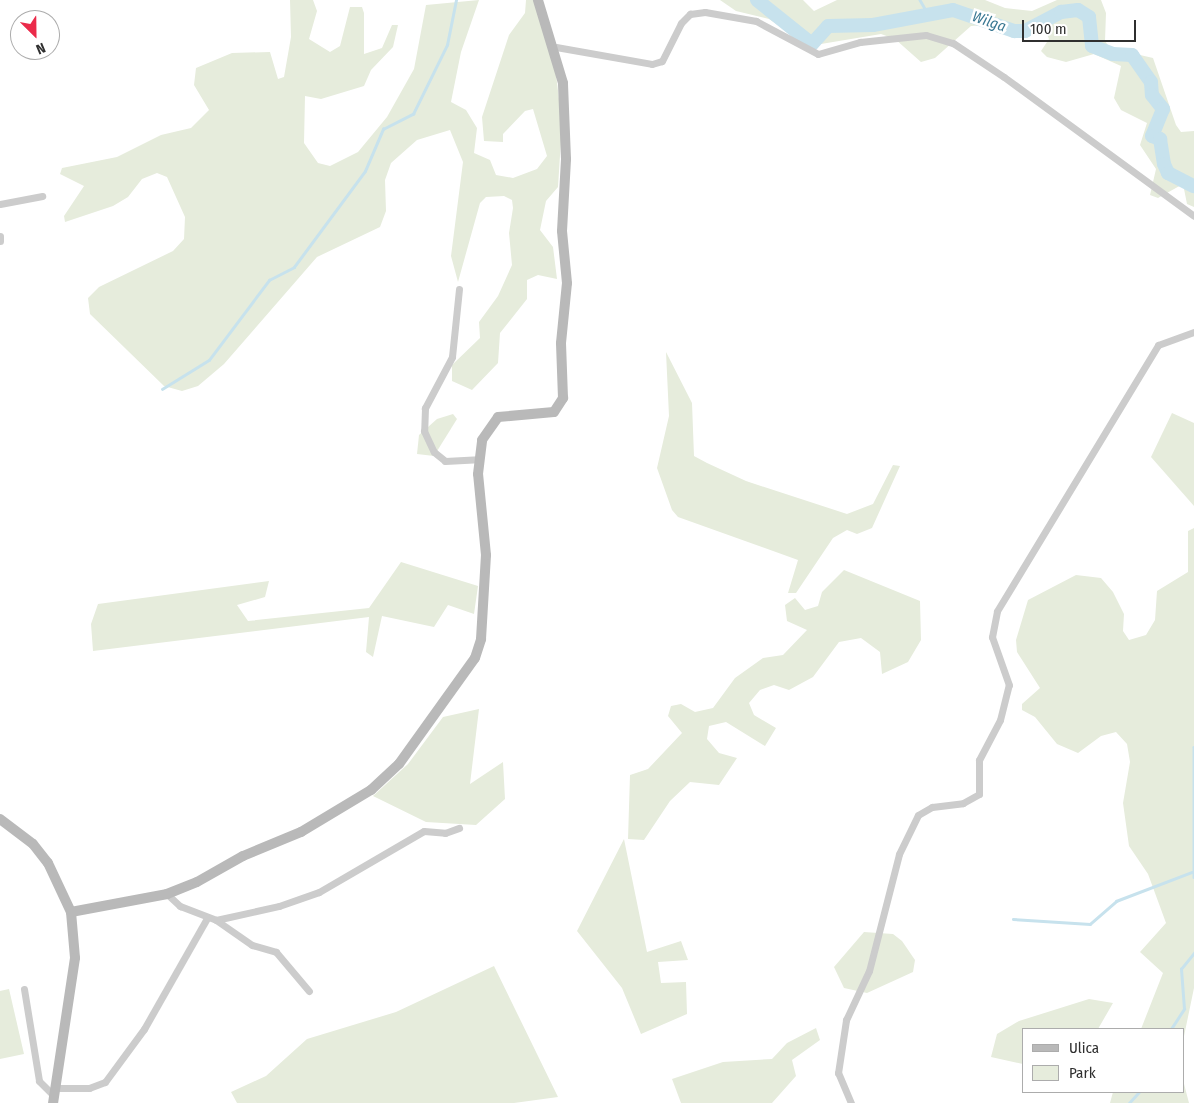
<!DOCTYPE html>
<style>
body{margin:0}
#map{position:relative;width:1194px;height:1103px;overflow:hidden;background:#fff;font-family:"Fira Sans Condensed",sans-serif}
div>[style]{position:absolute}
[style*='--x']{left:calc(var(--x)*1px);top:calc(var(--y)*1px);width:calc(var(--w)*1px);rotate:calc(var(--a)*1deg)}
.green>*{inset:0;background:#e6ecdc}
.stream>*{height:2.5px;margin:-1.25px;padding:0 1.25px;transform-origin:1.25px;border-radius:1.25px;background:#c7e2ed}
.river>*{height:14px;margin:-7px;padding:0 7px;transform-origin:7px;border-radius:7px;background:#c7e2ed}
.street>*{height:7px;margin:-3.5px;padding:0 3.5px;transform-origin:3.5px;border-radius:3.5px;background:#ccc}
.secondary>*{height:10px;margin:-5px;padding:0 5px;transform-origin:5px;border-radius:5px;background:#b9b9b9}
span{translate:-50% -50%;white-space:nowrap;text-align:center;line-height:1.15;-webkit-text-stroke:5px #fff;paint-order:stroke}
.water-label{font-size:15px;color:#3a7893;font-style:italic}
.legend{position:absolute;left:1022px;top:1028px;width:162px;height:65px;box-sizing:border-box;background:#fff;border:1px solid #acacac;margin:0;padding:6px 9px;list-style:none;font-size:15px;color:#2f2f2f}
.legend li{display:flex;align-items:center;gap:10px;height:25px}
.legend b{width:25px;border:1px solid #acacac}
.north{position:absolute;left:10px;top:10px;width:50px;height:50px;box-sizing:border-box;background:#fff;border:1px solid #acacac;border-radius:50%;rotate:157deg;font-size:14px;font-weight:700;line-height:20px;text-align:center;color:#2f2f2f}
.north::after{content:'';display:block;margin:auto;width:18px;height:22px;background:#eb2b4a;clip-path:polygon(50% 0,100% 100%,50% 72%,0 100%)}
.scale{position:absolute;left:1022px;top:20px;width:114px;height:22px;box-sizing:border-box;border:2px solid #2f2f2f;border-top:0;padding-left:6px;font-size:15px;line-height:18px;white-space:nowrap;color:#2f2f2f;-webkit-text-stroke:4px #fff;paint-order:stroke}
</style>
<div id="map">
<div class="green">
<i style="clip-path:polygon(290px 0,313px 0,317px 11px,309px 39px,330px 52px,340px 46px,350px 7px,362px 7px,364px 13px,364px 54px,382px 48px,392px 25px,398px 25px,393px 47px,371px 70px,364px 86px,321px 99px,305px 96px,304px 143px,318px 163px,330px 166px,358px 152px,387px 117px,414px 69px,426px 5px,479px 0,461px 52px,451px 102px,466px 110px,477px 128px,474px 153px,490px 160px,496px 175px,513px 178px,537px 169px,547px 156px,533px 109px,525px 111px,503px 134px,503px 142px,484px 141px,482px 117px,509px 35px,525px 13px,526px 0,535px 0,555px 66px,562px 124px,558px 187px,546px 201px,540px 230px,553px 247px,557px 279px,538px 275px,527px 280px,527px 299px,500px 333px,498px 363px,472px 390px,452px 381px,452px 365px,480px 338px,479px 322px,498px 296px,512px 265px,509px 233px,513px 208px,512px 200px,504px 196px,486px 197px,480px 203px,458px 282px,451px 256px,463px 162px,450px 130px,417px 140px,391px 163px,385px 180px,386px 211px,380px 227px,317px 257px,224px 364px,198px 386px,182px 391px,164px 386px,90px 314px,88px 298px,99px 287px,173px 251px,184px 239px,185px 217px,167px 177px,157px 173px,142px 179px,128px 197px,113px 206px,65px 222px,64px 216px,84px 186px,60px 174px,62px 168px,117px 157px,161px 135px,191px 128px,209px 110px,194px 85px,196px 68px,232px 53px,270px 52px,278px 79px,284px 77px,291px 37px)"></i>
<i style="clip-path:polygon(720px 0,803px 0,814px 11px,837px 0,985px 0,1005px 8px,1032px 11px,1057px 0,1101px 0,1106px 13px,1105px 41px,1110px 48px,1153px 58px,1176px 125px,1181px 132px,1194px 131px,1194px 207px,1187px 204px,1183px 184px,1158px 198px,1150px 195px,1156px 169px,1140px 145px,1147px 123px,1121px 110px,1114px 98px,1121px 66px,1094px 54px,1066px 62px,1047px 57px,1041px 51px,1049px 39px,1045px 30px,1017px 36px,991px 25px,971px 26px,935px 58px,921px 62px,895px 39px,881px 34px,809px 46px,769px 19px,736px 11px)"></i>
<i style="clip-path:polygon(666px 352px,692px 403px,694px 456px,707px 463px,746px 481px,847px 514px,873px 504px,893px 465px,900px 466px,872px 528px,857px 534px,847px 530px,833px 538px,796px 593px,788px 593px,798px 560px,678px 517px,672px 510px,657px 468px,669px 416px)"></i>
<i style="clip-path:polygon(1172px 413px,1194px 423px,1194px 506px,1151px 457px)"></i>
<i style="clip-path:polygon(453px 414px,457px 419px,434px 456px,417px 454px,419px 435px,437px 419px)"></i>
<i style="clip-path:polygon(1194px 528px,1194px 988px,1183px 1041px,1183px 1029px,1141px 1029px,1163px 973px,1140px 952px,1166px 923px,1148px 874px,1129px 846px,1123px 803px,1130px 762px,1127px 744px,1116px 732px,1101px 736px,1078px 753px,1057px 744px,1035px 717px,1022px 710px,1022px 704px,1040px 688px,1017px 652px,1016px 640px,1028px 600px,1076px 575px,1101px 578px,1113px 592px,1124px 614px,1123px 631px,1129px 640px,1146px 635px,1155px 620px,1157px 591px,1188px 572px,1188px 531px)"></i>
<i style="clip-path:polygon(401px 562px,478px 586px,474px 614px,448px 605px,434px 627px,382px 616px,373px 657px,366px 652px,369px 617px,93px 651px,91px 624px,98px 604px,269px 581px,265px 597px,237px 605px,248px 621px,369px 608px)"></i>
<i style="clip-path:polygon(844px 570px,920px 601px,921px 640px,908px 662px,882px 674px,880px 652px,861px 638px,839px 642px,813px 677px,789px 690px,774px 685px,760px 690px,749px 703px,754px 715px,776px 728px,765px 746px,726px 722px,709px 726px,707px 739px,719px 753px,737px 758px,719px 785px,690px 782px,670px 801px,644px 840px,628px 839px,630px 775px,648px 769px,682px 733px,668px 716px,671px 706px,681px 704px,695px 712px,713px 708px,735px 678px,763px 658px,783px 655px,807px 630px,787px 621px,785px 605px,795px 598px,805px 610px,818px 606px,822px 592px)"></i>
<i style="clip-path:polygon(479px 709px,470px 784px,503px 762px,505px 799px,476px 825px,426px 822px,373px 796px,408px 764px,443px 717px)"></i>
<i style="clip-path:polygon(624px 839px,647px 952px,681px 941px,688px 960px,658px 962px,661px 983px,686px 982px,687px 1014px,641px 1034px,622px 988px,577px 931px)"></i>
<i style="clip-path:polygon(864px 932px,893px 934px,902px 941px,915px 960px,913px 972px,867px 993px,844px 988px,834px 967px)"></i>
<i style="clip-path:polygon(494px 966px,558px 1097px,514px 1103px,237px 1103px,231px 1092px,266px 1076px,307px 1039px,396px 1012px)"></i>
<i style="clip-path:polygon(9px 989px,24px 1054px,0 1059px,0 991px)"></i>
<i style="clip-path:polygon(1089px 999px,1113px 1003px,1098px 1029px,1023px 1029px,1023px 1064px,991px 1057px,997px 1034px,1019px 1021px)"></i>
<i style="clip-path:polygon(816px 1028px,820px 1040px,792px 1060px,796px 1076px,772px 1103px,681px 1103px,672px 1079px,723px 1062px,772px 1059px,787px 1043px)"></i>
<i style="clip-path:polygon(1183px 1080px,1189px 1103px,1110px 1103px,1113px 1092px,1183px 1092px)"></i>
</div>
<div class="stream">
<i style="--x:920;--y:0;--w:20;--a:60"></i>
<i style="--x:162;--y:389;--w:55;--a:-31.7"></i>
<i style="--x:209;--y:360;--w:100;--a:-53.1"></i>
<i style="--x:269;--y:280;--w:28;--a:-27"></i>
<i style="--x:294;--y:267;--w:119;--a:-53.5"></i>
<i style="--x:365;--y:171;--w:46;--a:-66.8"></i>
<i style="--x:383;--y:129;--w:34;--a:-27"></i>
<i style="--x:413;--y:114;--w:77;--a:-63.8"></i>
<i style="--x:447;--y:45;--w:46;--a:-78.7"></i>
<i style="--x:1194;--y:747;--w:130;--a:90"></i>
<i style="--x:1013;--y:919;--w:77;--a:3.7"></i>
<i style="--x:1090;--y:924;--w:35;--a:-41"></i>
<i style="--x:1116;--y:901;--w:81;--a:-20.9"></i>
<i style="--x:1171;--y:1029;--w:24;--a:-57"></i>
<i style="--x:1184;--y:1009;--w:40;--a:-94.3"></i>
<i style="--x:1181;--y:969;--w:21;--a:-51"></i>
<i style="--x:1129;--y:1103;--w:15;--a:-48"></i>
</div>
<div class="river">
<i style="--x:757;--y:0;--w:70;--a:38.7"></i>
<i style="--x:812;--y:44;--w:24;--a:-48"></i>
<i style="--x:828;--y:26;--w:45;--a:-1.3"></i>
<i style="--x:873;--y:25;--w:81;--a:-10.6"></i>
<i style="--x:953;--y:10;--w:65;--a:19"></i>
<i style="--x:1014;--y:31;--w:11;--a:0"></i>
<i style="--x:1025;--y:31;--w:41;--a:-27.8"></i>
<i style="--x:1061;--y:12;--w:17;--a:-7"></i>
<i style="--x:1078;--y:10;--w:13;--a:32"></i>
<i style="--x:1089;--y:17;--w:29;--a:84"></i>
<i style="--x:1092;--y:46;--w:22;--a:21"></i>
<i style="--x:1113;--y:54;--w:19;--a:3"></i>
<i style="--x:1132;--y:55;--w:33;--a:55"></i>
<i style="--x:1151;--y:82;--w:13;--a:86"></i>
<i style="--x:1152;--y:95;--w:18;--a:52"></i>
<i style="--x:1163;--y:109;--w:29;--a:112"></i>
<i style="--x:1152;--y:136;--w:9;--a:21"></i>
<i style="--x:1160;--y:139;--w:25;--a:81"></i>
<i style="--x:1164;--y:164;--w:10;--a:66"></i>
<i style="--x:1168;--y:173;--w:29;--a:27"></i>
</div>
<div class="street">
<i style="--x:556;--y:47;--w:97;--a:10"></i>
<i style="--x:652;--y:64;--w:10;--a:-17"></i>
<i style="--x:662;--y:61;--w:42;--a:-63.4"></i>
<i style="--x:681;--y:23;--w:13;--a:-45"></i>
<i style="--x:690;--y:14;--w:15;--a:-8"></i>
<i style="--x:705;--y:12;--w:52;--a:10"></i>
<i style="--x:756;--y:21;--w:70;--a:28"></i>
<i style="--x:818;--y:54;--w:44;--a:-15.9"></i>
<i style="--x:860;--y:42;--w:66;--a:-6.1"></i>
<i style="--x:926;--y:35;--w:28;--a:17"></i>
<i style="--x:953;--y:43;--w:61;--a:33.7"></i>
<i style="--x:1004;--y:77;--w:235;--a:36.2"></i>
<i style="--x:0;--y:204;--w:43;--a:-10.8"></i>
<i style="--x:0;--y:236;--w:5;--a:90"></i>
<i style="--x:459;--y:289;--w:68;--a:95.9"></i>
<i style="--x:452;--y:357;--w:58;--a:117.9"></i>
<i style="--x:425;--y:408;--w:23;--a:92"></i>
<i style="--x:424;--y:431;--w:23;--a:65"></i>
<i style="--x:434;--y:452;--w:14;--a:39"></i>
<i style="--x:445;--y:461;--w:33;--a:-3"></i>
<i style="--x:167;--y:894;--w:18;--a:43"></i>
<i style="--x:180;--y:906;--w:39;--a:21"></i>
<i style="--x:216;--y:920;--w:65;--a:-12.5"></i>
<i style="--x:279;--y:906;--w:42;--a:-19.3"></i>
<i style="--x:319;--y:892;--w:121;--a:-30.2"></i>
<i style="--x:424;--y:831;--w:21;--a:5"></i>
<i style="--x:445;--y:833;--w:15;--a:-20"></i>
<i style="--x:216;--y:920;--w:44;--a:34.8"></i>
<i style="--x:252;--y:945;--w:25;--a:16"></i>
<i style="--x:276;--y:952;--w:51;--a:49.8"></i>
<i style="--x:24;--y:989;--w:93;--a:80.7"></i>
<i style="--x:39;--y:1081;--w:21;--a:45"></i>
<i style="--x:55;--y:1088;--w:34;--a:0"></i>
<i style="--x:89;--y:1088;--w:17;--a:-21"></i>
<i style="--x:105;--y:1082;--w:66;--a:-53.7"></i>
<i style="--x:144;--y:1029;--w:128;--a:-60.4"></i>
<i style="--x:851;--y:1103;--w:33;--a:-113"></i>
<i style="--x:838;--y:1073;--w:54;--a:-81.4"></i>
<i style="--x:846;--y:1020;--w:54;--a:-64.9"></i>
<i style="--x:869;--y:971;--w:121;--a:-75.6"></i>
<i style="--x:899;--y:854;--w:43;--a:-64"></i>
<i style="--x:918;--y:815;--w:16;--a:-30"></i>
<i style="--x:932;--y:807;--w:31;--a:-7"></i>
<i style="--x:963;--y:803;--w:18;--a:-29"></i>
<i style="--x:979;--y:794;--w:34;--a:-90"></i>
<i style="--x:979;--y:760;--w:45;--a:-62.3"></i>
<i style="--x:1000;--y:720;--w:36;--a:-76"></i>
<i style="--x:1009;--y:685;--w:51;--a:-109.5"></i>
<i style="--x:992;--y:637;--w:26;--a:-79"></i>
<i style="--x:997;--y:611;--w:311;--a:-58.8"></i>
<i style="--x:1158;--y:345;--w:38;--a:-20"></i>
</div>
<div class="secondary">
<i style="--x:0;--y:819;--w:41;--a:37.1"></i>
<i style="--x:33;--y:844;--w:24;--a:52"></i>
<i style="--x:48;--y:863;--w:54;--a:64.9"></i>
<i style="--x:71;--y:912;--w:46;--a:85"></i>
<i style="--x:75;--y:958;--w:147;--a:98.6"></i>
<i style="--x:71;--y:912;--w:98;--a:-10.6"></i>
<i style="--x:167;--y:894;--w:32;--a:-22"></i>
<i style="--x:197;--y:882;--w:53;--a:-29.5"></i>
<i style="--x:243;--y:856;--w:63;--a:-22.5"></i>
<i style="--x:301;--y:832;--w:82;--a:-31"></i>
<i style="--x:371;--y:790;--w:38;--a:-43"></i>
<i style="--x:399;--y:764;--w:130;--a:-54.4"></i>
<i style="--x:475;--y:658;--w:20;--a:-72"></i>
<i style="--x:481;--y:639;--w:84;--a:-86.6"></i>
<i style="--x:486;--y:555;--w:81;--a:-95.6"></i>
<i style="--x:478;--y:474;--w:34;--a:-83"></i>
<i style="--x:482;--y:440;--w:28;--a:-55"></i>
<i style="--x:498;--y:417;--w:56;--a:-5.1"></i>
<i style="--x:554;--y:412;--w:17;--a:-57"></i>
<i style="--x:563;--y:398;--w:55;--a:-92.1"></i>
<i style="--x:561;--y:343;--w:60;--a:-84.3"></i>
<i style="--x:567;--y:283;--w:52;--a:-95.5"></i>
<i style="--x:562;--y:231;--w:72;--a:-86.8"></i>
<i style="--x:566;--y:159;--w:76;--a:-92.3"></i>
<i style="--x:563;--y:83;--w:87;--a:-106.8"></i>
</div>
<div class="water-label">
<span style="left:989px;top:22px;rotate:19deg">Wilga</span>
</div>
<ul class="legend">
<li><b style="height:6px;background:#b9b9b9"></b>Ulica</li>
<li><b style="height:14px;background:#e6ecdc"></b>Park</li>
</ul>
<div class="north">N</div>
<div class="scale">100 m</div>
</div>
